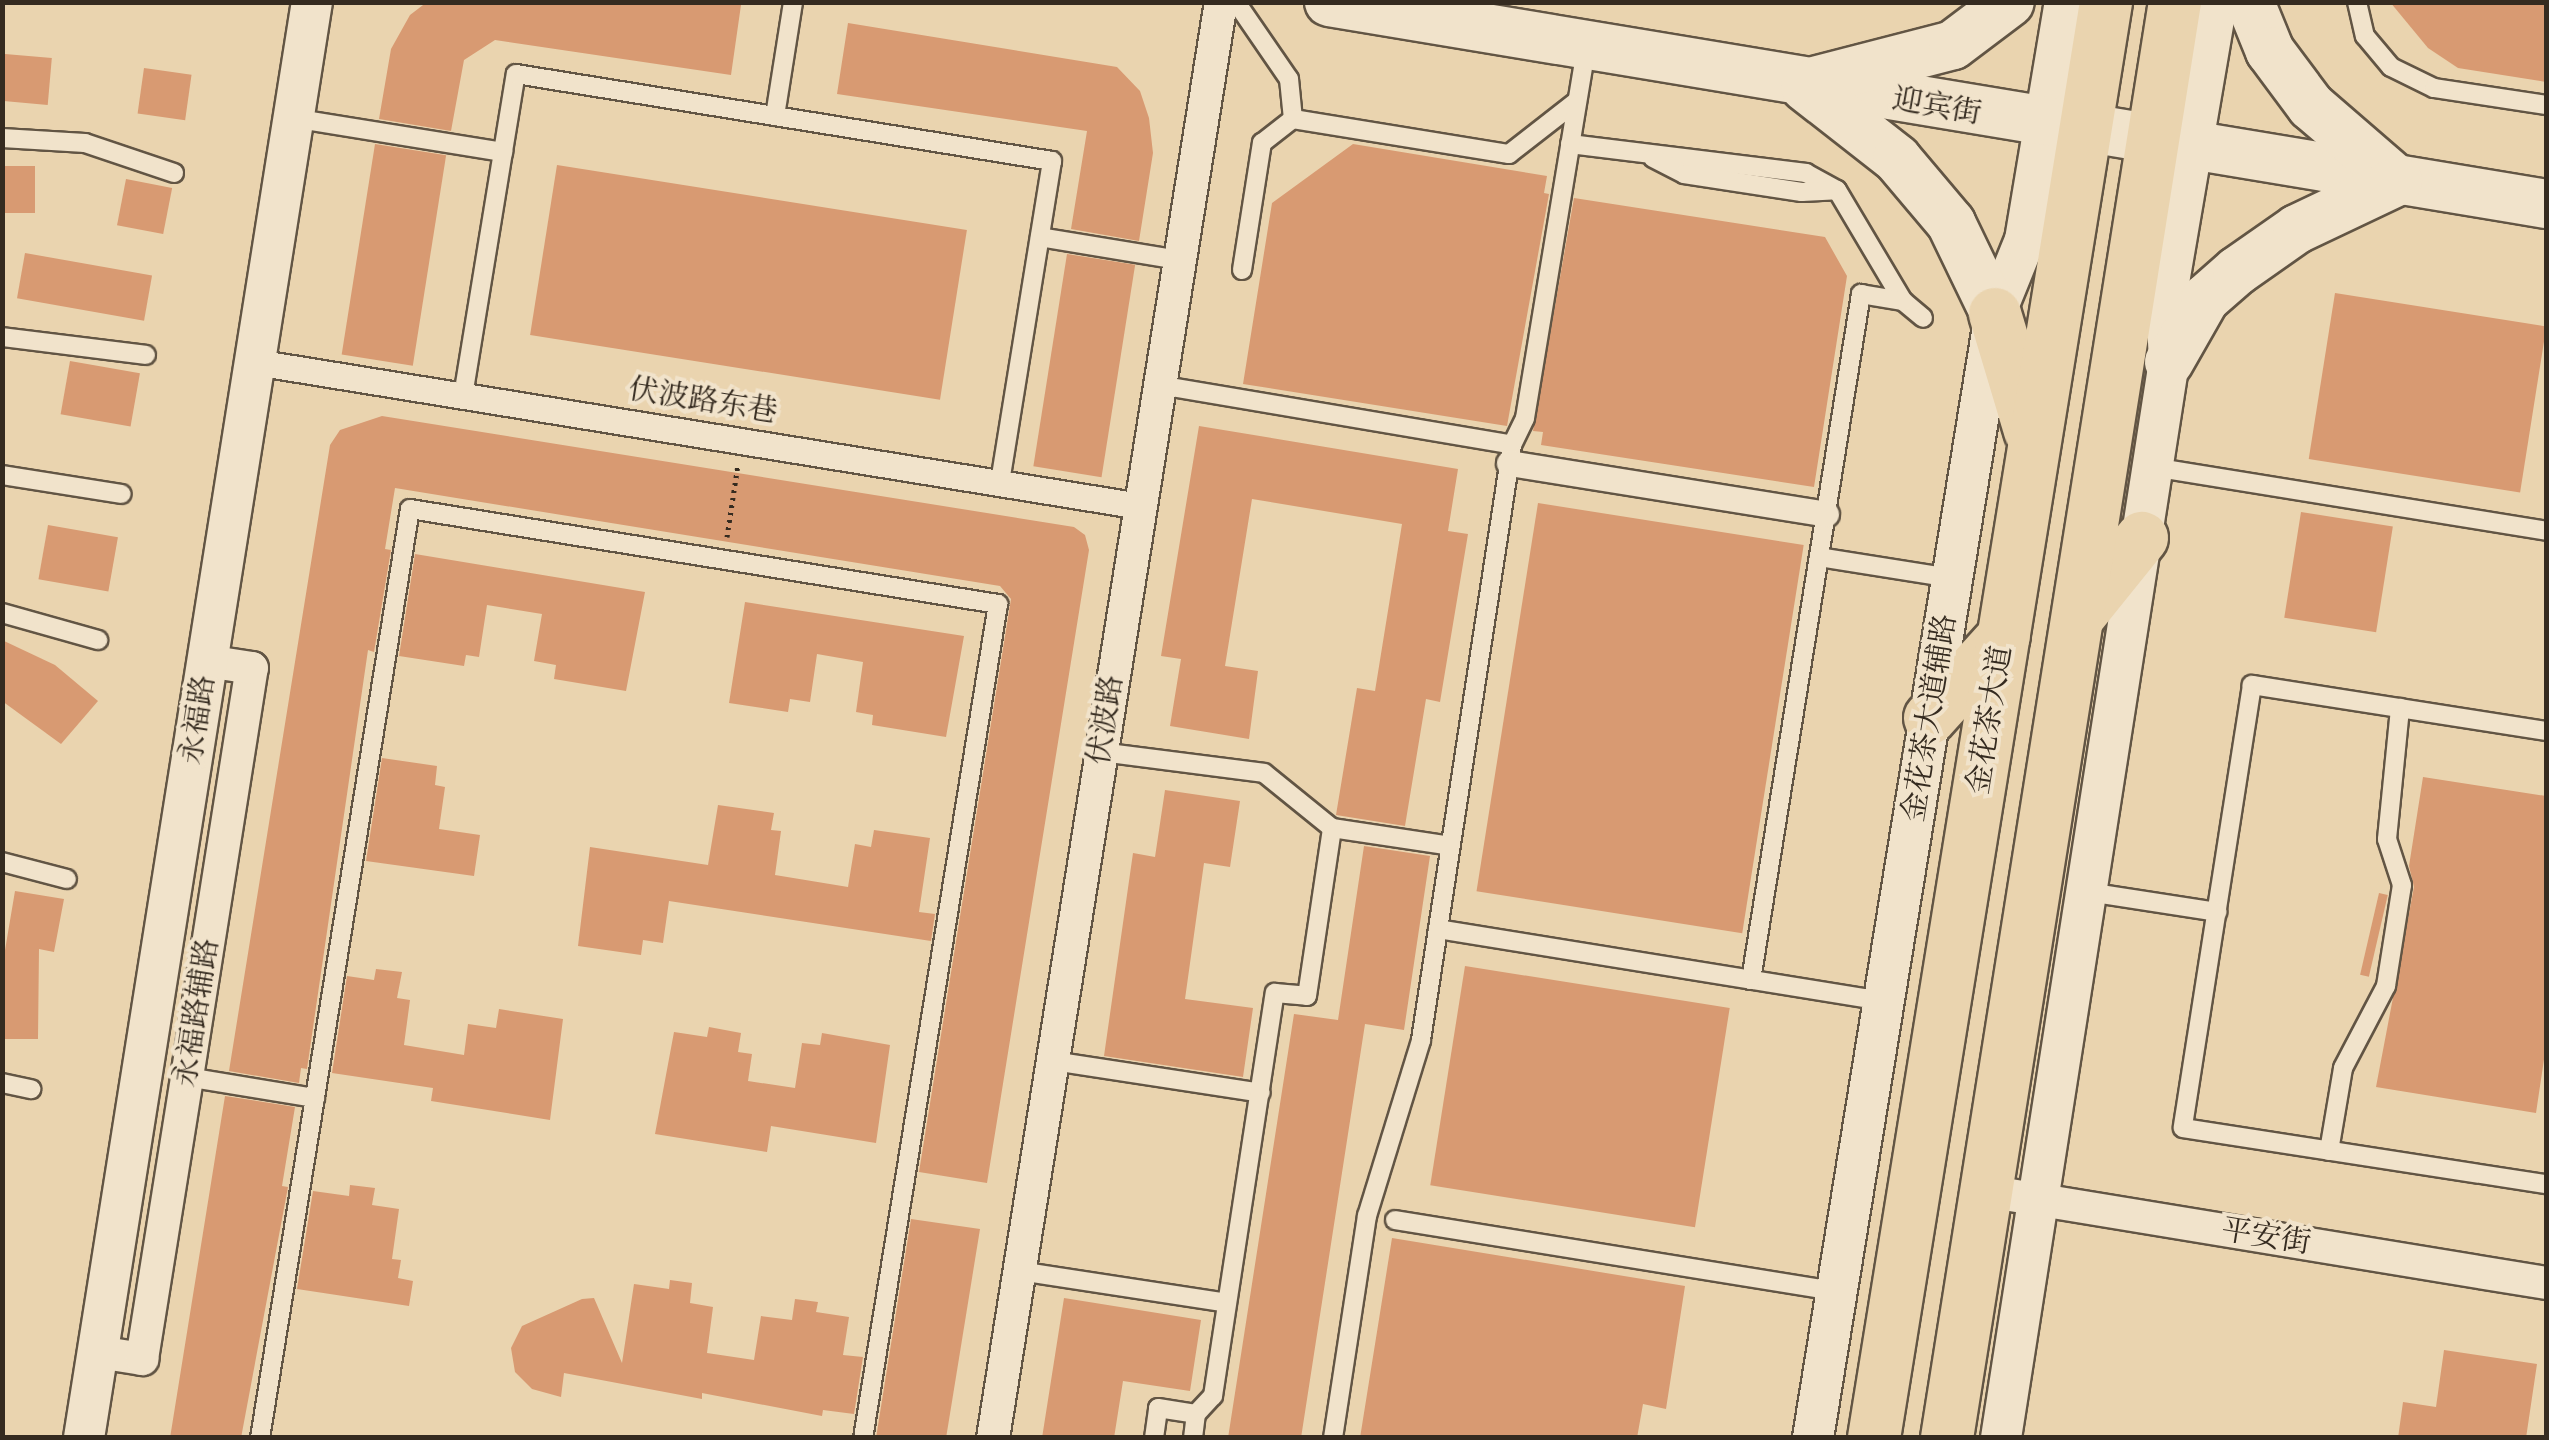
<!DOCTYPE html>
<meta charset="utf-8">
<style>
body{margin:0}
#map{position:relative;width:2549px;height:1440px;overflow:hidden;background:#ead4af;font-family:"IM FELL French Canon","Noto Serif SC",serif}
div>[style]{position:absolute}
[style*='--x']{left:calc(var(--x)*1px);top:calc(var(--y)*1px);width:calc(var(--w)*1px);rotate:calc(var(--a)*1deg)}
.building>*{inset:0;background:#d89a72;transform-origin:0 0}
.path>*{height:5px;margin-top:-2.5px;transform-origin:0;background:repeating-linear-gradient(90deg,#352b20 0 2.5px,transparent 0 7.5px)}
.roads{filter:drop-shadow(2px 0 #625544) drop-shadow(-2px 0 #625544) drop-shadow(0 2px #625544) drop-shadow(0 -2px #625544)}
.service>*{height:18px;margin:-9px;padding:0 9px;transform-origin:9px;border-radius:9px;background:#f1e3cb}
.pedestrian>*{height:25px;margin:-12.5px;padding:0 12.5px;transform-origin:12.5px;border-radius:12.5px;background:#f1e3cb}
.minor>*{height:32px;margin:-16px;padding:0 16px;transform-origin:16px;border-radius:16px;background:#f1e3cb}
.tertiary>*{height:40px;margin:-20px;padding:0 20px;transform-origin:20px;border-radius:20px;background:#f1e3cb}
.secondary>*{height:48px;margin:-24px;padding:0 24px;transform-origin:24px;border-radius:24px;background:#f1e3cb}
.primary>*{height:52px;margin:-26px;padding:0 26px;transform-origin:26px;border-radius:26px;background:#ead4af}
span{translate:-50% -50%;white-space:nowrap;text-align:center;line-height:1.15;-webkit-text-stroke:8px #f1e3cb;paint-order:stroke}
.street-label{font-size:30px;color:#352b20}
.frame{position:absolute;inset:0;border:5px solid #352b20;pointer-events:none}
</style>
<div id="map">
<div class="building">
<i style="clip-path:polygon(427px 2px,725px 2px,741px 5px,731px 75px,495px 40px,464px 60px,451px 131px,379px 119px,391px 49px,410px 15px)"></i>
<i style="clip-path:polygon(2390px 2px,2546px 2px,2546px 82px,2458px 68px,2428px 48px)"></i>
<i style="clip-path:polygon(848px 23px,1117px 67px,1140px 91px,1149px 118px,1153px 153px,1139px 241px,1071px 229px,1087px 131px,837px 94px)"></i>
<i style="left:5px;top:54px;width:47px;height:47px;rotate:5deg"></i>
<i style="left:144px;top:68px;width:48px;height:46px;rotate:8deg"></i>
<i style="left:375px;top:144px;width:72px;height:213px;rotate:9deg"></i>
<i style="clip-path:polygon(1353px 144px,1547px 176px,1544px 193px,1549px 194px,1507px 426px,1243px 384px,1272px 203px)"></i>
<i style="left:557px;top:165px;width:415px;height:172px;rotate:9deg"></i>
<i style="left:35px;top:166px;width:47px;height:33px;rotate:90deg"></i>
<i style="left:126px;top:179px;width:47px;height:47px;rotate:11deg"></i>
<i style="clip-path:polygon(1574px 198px,1825px 237px,1847px 276px,1814px 487px,1541px 445px,1543px 432px,1533px 431px)"></i>
<i style="left:25px;top:253px;width:129px;height:46px;rotate:10deg"></i>
<i style="left:1067px;top:254px;width:69px;height:215px;rotate:9deg"></i>
<i style="left:2335px;top:293px;width:214px;height:168px;rotate:9deg"></i>
<i style="left:70px;top:361px;width:71px;height:54px;rotate:10deg"></i>
<i style="clip-path:polygon(382px 416px,1074px 527px,1085px 535px,1089px 550px,987px 1183px,919px 1172px,1011px 599px,1000px 586px,395px 488px,385px 549px,391px 550px,374px 652px,368px 650px,307px 1069px,301px 1068px,299px 1083px,229px 1071px,330px 445px,340px 430px)"></i>
<i style="clip-path:polygon(1199px 426px,1458px 469px,1448px 531px,1468px 534px,1440px 702px,1426px 699px,1405px 826px,1336px 815px,1357px 688px,1375px 691px,1402px 524px,1252px 499px,1225px 666px,1258px 671px,1249px 739px,1170px 726px,1181px 659px,1161px 656px)"></i>
<i style="left:1538px;top:503px;width:269px;height:393px;rotate:9deg"></i>
<i style="left:2301px;top:512px;width:93px;height:107px;rotate:9deg"></i>
<i style="left:48px;top:525px;width:71px;height:55px;rotate:10deg"></i>
<i style="clip-path:polygon(415px 554px,645px 592px,626px 691px,554px 679px,556px 665px,534px 661px,542px 614px,487px 605px,479px 657px,466px 655px,464px 666px,399px 656px)"></i>
<i style="clip-path:polygon(745px 602px,964px 636px,946px 737px,872px 725px,873px 715px,856px 712px,863px 662px,817px 654px,810px 702px,790px 699px,788px 712px,729px 703px)"></i>
<i style="clip-path:polygon(2px 640px,55px 665px,98px 701px,61px 744px,2px 701px)"></i>
<i style="clip-path:polygon(382px 758px,437px 766px,435px 785px,445px 787px,439px 829px,480px 835px,474px 876px,366px 861px)"></i>
<i style="clip-path:polygon(2423px 777px,2546px 796px,2546px 1046px,2536px 1113px,2376px 1087px,2414px 887px,2409px 866px)"></i>
<i style="clip-path:polygon(1165px 790px,1240px 801px,1230px 867px,1204px 863px,1185px 999px,1253px 1008px,1243px 1077px,1104px 1056px,1133px 853px,1155px 857px)"></i>
<i style="clip-path:polygon(718px 805px,774px 813px,771px 830px,781px 831px,775px 875px,848px 887px,855px 844px,871px 847px,874px 830px,930px 838px,919px 912px,935px 914px,931px 941px,669px 901px,663px 943px,643px 940px,641px 955px,578px 946px,590px 847px,708px 865px)"></i>
<i style="clip-path:polygon(1364px 846px,1430px 856px,1404px 1030px,1365px 1024px,1301px 1438px,1228px 1438px,1294px 1014px,1338px 1020px)"></i>
<i style="clip-path:polygon(15px 891px,64px 899px,54px 952px,39px 949px,38px 1039px,3px 1039px,3px 962px)"></i>
<i style="left:2379px;top:893px;width:9px;height:84px;rotate:13deg"></i>
<i style="left:1465px;top:966px;width:268px;height:222px;rotate:9deg"></i>
<i style="clip-path:polygon(376px 969px,402px 972px,397px 998px,410px 1000px,404px 1045px,464px 1055px,468px 1024px,496px 1028px,499px 1009px,563px 1019px,550px 1120px,431px 1101px,433px 1088px,332px 1073px,347px 976px,374px 980px)"></i>
<i style="clip-path:polygon(709px 1027px,741px 1033px,738px 1052px,752px 1054px,748px 1081px,795px 1088px,802px 1043px,820px 1045px,822px 1033px,890px 1045px,876px 1143px,771px 1126px,767px 1152px,655px 1134px,674px 1032px,707px 1037px)"></i>
<i style="clip-path:polygon(225px 1096px,295px 1107px,282px 1186px,288px 1187px,241px 1438px,170px 1438px)"></i>
<i style="clip-path:polygon(350px 1185px,375px 1188px,372px 1205px,399px 1209px,392px 1259px,401px 1260px,398px 1278px,413px 1281px,409px 1306px,297px 1289px,313px 1191px,349px 1196px)"></i>
<i style="clip-path:polygon(911px 1219px,980px 1229px,948px 1426px,946px 1438px,876px 1438px)"></i>
<i style="clip-path:polygon(1392px 1238px,1685px 1286px,1666px 1409px,1643px 1404px,1637px 1438px,1360px 1438px)"></i>
<i style="clip-path:polygon(670px 1280px,692px 1283px,690px 1303px,713px 1307px,707px 1353px,754px 1360px,761px 1316px,792px 1320px,795px 1299px,818px 1302px,816px 1312px,849px 1317px,843px 1355px,863px 1357px,854px 1414px,823px 1410px,822px 1416px,702px 1393px,702px 1399px,564px 1373px,561px 1397px,532px 1389px,515px 1372px,511px 1348px,522px 1326px,582px 1299px,594px 1298px,622px 1363px,634px 1284px,669px 1289px)"></i>
<i style="clip-path:polygon(1064px 1298px,1201px 1320px,1190px 1391px,1123px 1381px,1114px 1438px,1042px 1438px)"></i>
<i style="clip-path:polygon(2444px 1350px,2537px 1364px,2526px 1438px,2398px 1438px,2403px 1402px,2436px 1407px)"></i>
</div>
<div class="path">
<i style="--x:727;--y:537;--w:74;--a:-81.4"></i>
</div>
<div class="roads">
<div class="service">
<i style="--x:1236;--y:2;--w:93;--a:55.5"></i>
<i style="--x:1289;--y:79;--w:40;--a:84.3"></i>
<i style="--x:2357;--y:2;--w:35;--a:77"></i>
<i style="--x:2365;--y:36;--w:40;--a:50"></i>
<i style="--x:2391;--y:67;--w:48;--a:26"></i>
<i style="--x:2434;--y:88;--w:113;--a:8.6"></i>
<i style="--x:775;--y:116;--w:115;--a:-81"></i>
<i style="--x:293;--y:118;--w:213;--a:9.2"></i>
<i style="--x:2;--y:138;--w:83;--a:3.4"></i>
<i style="--x:85;--y:143;--w:94;--a:18.6"></i>
<i style="--x:1570;--y:144;--w:238;--a:7"></i>
<i style="--x:1806;--y:173;--w:35;--a:29"></i>
<i style="--x:1837;--y:190;--w:129;--a:59.3"></i>
<i style="--x:1903;--y:301;--w:26;--a:40"></i>
<i style="--x:1653;--y:158;--w:35;--a:27"></i>
<i style="--x:1684;--y:174;--w:119;--a:8.7"></i>
<i style="--x:1802;--y:192;--w:35;--a:-3"></i>
<i style="--x:1040;--y:237;--w:141;--a:9.4"></i>
<i style="--x:1242;--y:270;--w:129;--a:-81.1"></i>
<i style="--x:1262;--y:143;--w:39;--a:-38"></i>
<i style="--x:1293;--y:119;--w:219;--a:9.2"></i>
<i style="--x:1509;--y:154;--w:86;--a:-37.9"></i>
<i style="--x:2;--y:337;--w:145;--a:7.1"></i>
<i style="--x:1159;--y:385;--w:358;--a:9.6"></i>
<i style="--x:463;--y:396;--w:326;--a:-80.7"></i>
<i style="--x:516;--y:74;--w:543;--a:9.22"></i>
<i style="--x:1052;--y:161;--w:325;--a:99.2"></i>
<i style="--x:2153;--y:467;--w:398;--a:9.2"></i>
<i style="--x:2;--y:475;--w:121;--a:9"></i>
<i style="--x:1819;--y:557;--w:135;--a:9"></i>
<i style="--x:2;--y:613;--w:100;--a:15.7"></i>
<i style="--x:2546;--y:731;--w:298;--a:-171.1"></i>
<i style="--x:2252;--y:685;--w:448;--a:98.9"></i>
<i style="--x:2183;--y:1128;--w:367;--a:8.8"></i>
<i style="--x:1101;--y:752;--w:164;--a:7.3"></i>
<i style="--x:1264;--y:773;--w:87;--a:39"></i>
<i style="--x:1332;--y:828;--w:120;--a:8.6"></i>
<i style="--x:2;--y:862;--w:67;--a:14.7"></i>
<i style="--x:2088;--y:892;--w:131;--a:8.8"></i>
<i style="--x:1438;--y:929;--w:453;--a:9.2"></i>
<i style="--x:1751;--y:980;--w:695;--a:-80.89"></i>
<i style="--x:1861;--y:294;--w:43;--a:9.5"></i>
<i style="--x:1053;--y:1061;--w:210;--a:8.7"></i>
<i style="--x:187;--y:1077;--w:130;--a:9.3"></i>
<i style="--x:2;--y:1083;--w:30;--a:12"></i>
<i style="--x:2329;--y:1151;--w:84;--a:-80.4"></i>
<i style="--x:2343;--y:1068;--w:93;--a:-62.3"></i>
<i style="--x:2386;--y:986;--w:102;--a:-81"></i>
<i style="--x:2402;--y:885;--w:48;--a:-108.1"></i>
<i style="--x:2387;--y:839;--w:132;--a:-84.3"></i>
<i style="--x:1395;--y:1220;--w:449;--a:9.2"></i>
<i style="--x:1019;--y:1271;--w:210;--a:8.7"></i>
<i style="--x:260;--y:1438;--w:941;--a:-80.83"></i>
<i style="--x:410;--y:509;--w:596;--a:9.18"></i>
<i style="--x:998;--y:604;--w:845;--a:99.19"></i>
<i style="--x:1154;--y:1438;--w:30;--a:-82"></i>
<i style="--x:1158;--y:1408;--w:38;--a:9"></i>
<i style="--x:1193;--y:1438;--w:24;--a:-83"></i>
<i style="--x:1196;--y:1414;--w:25;--a:-47"></i>
<i style="--x:1213;--y:1396;--w:408;--a:-81.3"></i>
<i style="--x:1275;--y:993;--w:32;--a:5"></i>
<i style="--x:1307;--y:996;--w:170;--a:-81.5"></i>
<i style="--x:1333;--y:1438;--w:225;--a:-81.3"></i>
<i style="--x:1367;--y:1216;--w:184;--a:-72.9"></i>
<i style="--x:1421;--y:1040;--w:602;--a:-81.3"></i>
<i style="--x:1512;--y:445;--w:30;--a:-64"></i>
<i style="--x:1525;--y:418;--w:375;--a:-80.6"></i>
</div>
<div class="pedestrian">
<i style="--x:255;--y:362;--w:897;--a:9.24"></i>
<i style="--x:1509;--y:463;--w:321;--a:9.1"></i>
</div>
<div class="minor">
<i style="--x:1986;--y:1191;--w:568;--a:9.33"></i>
<i style="--x:98;--y:1352;--w:45;--a:9"></i>
<i style="--x:142;--y:1359;--w:286;--a:-80.9"></i>
<i style="--x:187;--y:1077;--w:414;--a:-81"></i>
<i style="--x:252;--y:668;--w:46;--a:-171.2"></i>
<i style="--x:993;--y:1438;--w:1454;--a:-80.98"></i>
</div>
<div class="tertiary">
<i style="--x:84;--y:1438;--w:1454;--a:-80.98"></i>
<i style="--x:1813;--y:1438;--w:1139;--a:-80.8"></i>
<i style="--x:1995;--y:314;--w:80;--a:-67.9"></i>
<i style="--x:2025;--y:240;--w:241;--a:-80.5"></i>
<i style="--x:2001;--y:1438;--w:1089;--a:-81.13"></i>
<i style="--x:2169;--y:362;--w:62;--a:-92.8"></i>
<i style="--x:2166;--y:300;--w:302;--a:-80.3"></i>
</div>
<div class="secondary">
<i style="--x:1329;--y:2;--w:1234;--a:9.42"></i>
<i style="--x:2250;--y:2;--w:53;--a:67.8"></i>
<i style="--x:2270;--y:51;--w:69;--a:53.3"></i>
<i style="--x:2311;--y:106;--w:115;--a:40.8"></i>
<i style="--x:1818;--y:80;--w:139;--a:-14.5"></i>
<i style="--x:1953;--y:45;--w:71;--a:-37"></i>
<i style="--x:1805;--y:87;--w:117;--a:38"></i>
<i style="--x:1897;--y:159;--w:84;--a:49.8"></i>
<i style="--x:1951;--y:223;--w:101;--a:64.2"></i>
<i style="--x:2169;--y:362;--w:73;--a:-60.3"></i>
<i style="--x:2205;--y:299;--w:43;--a:-41.2"></i>
<i style="--x:2237;--y:271;--w:73;--a:-35"></i>
<i style="--x:2297;--y:229;--w:112;--a:-25.4"></i>
</div>
<div class="primary">
<i style="--x:1995;--y:314;--w:122;--a:73.3"></i>
<i style="--x:2080;--y:615;--w:99;--a:-51.2"></i>
<i style="--x:1930;--y:718;--w:110;--a:-47.9"></i>
<i style="--x:1874;--y:1438;--w:1455;--a:-80.82"></i>
<i style="--x:1947;--y:1438;--w:1454;--a:-80.98"></i>
</div>
</div>
<div class="street-label">
<span style="left:1937px;top:107px;rotate:10deg">迎宾街</span>
<span style="left:703px;top:401px;rotate:9deg">伏波路东巷</span>
<span style="left:1930px;top:718px;rotate:-81deg">金花茶大道辅路</span>
<span style="left:198px;top:720px;rotate:-81deg">永福路</span>
<span style="left:1106px;top:720px;rotate:-81deg">伏波路</span>
<span style="left:1990px;top:720px;rotate:-81deg">金花茶大道</span>
<span style="left:197px;top:1013px;rotate:-81deg">永福路辅路</span>
<span style="left:2266px;top:1237px;rotate:9deg">平安街</span>
</div>
<div class="frame"></div>
</div>
